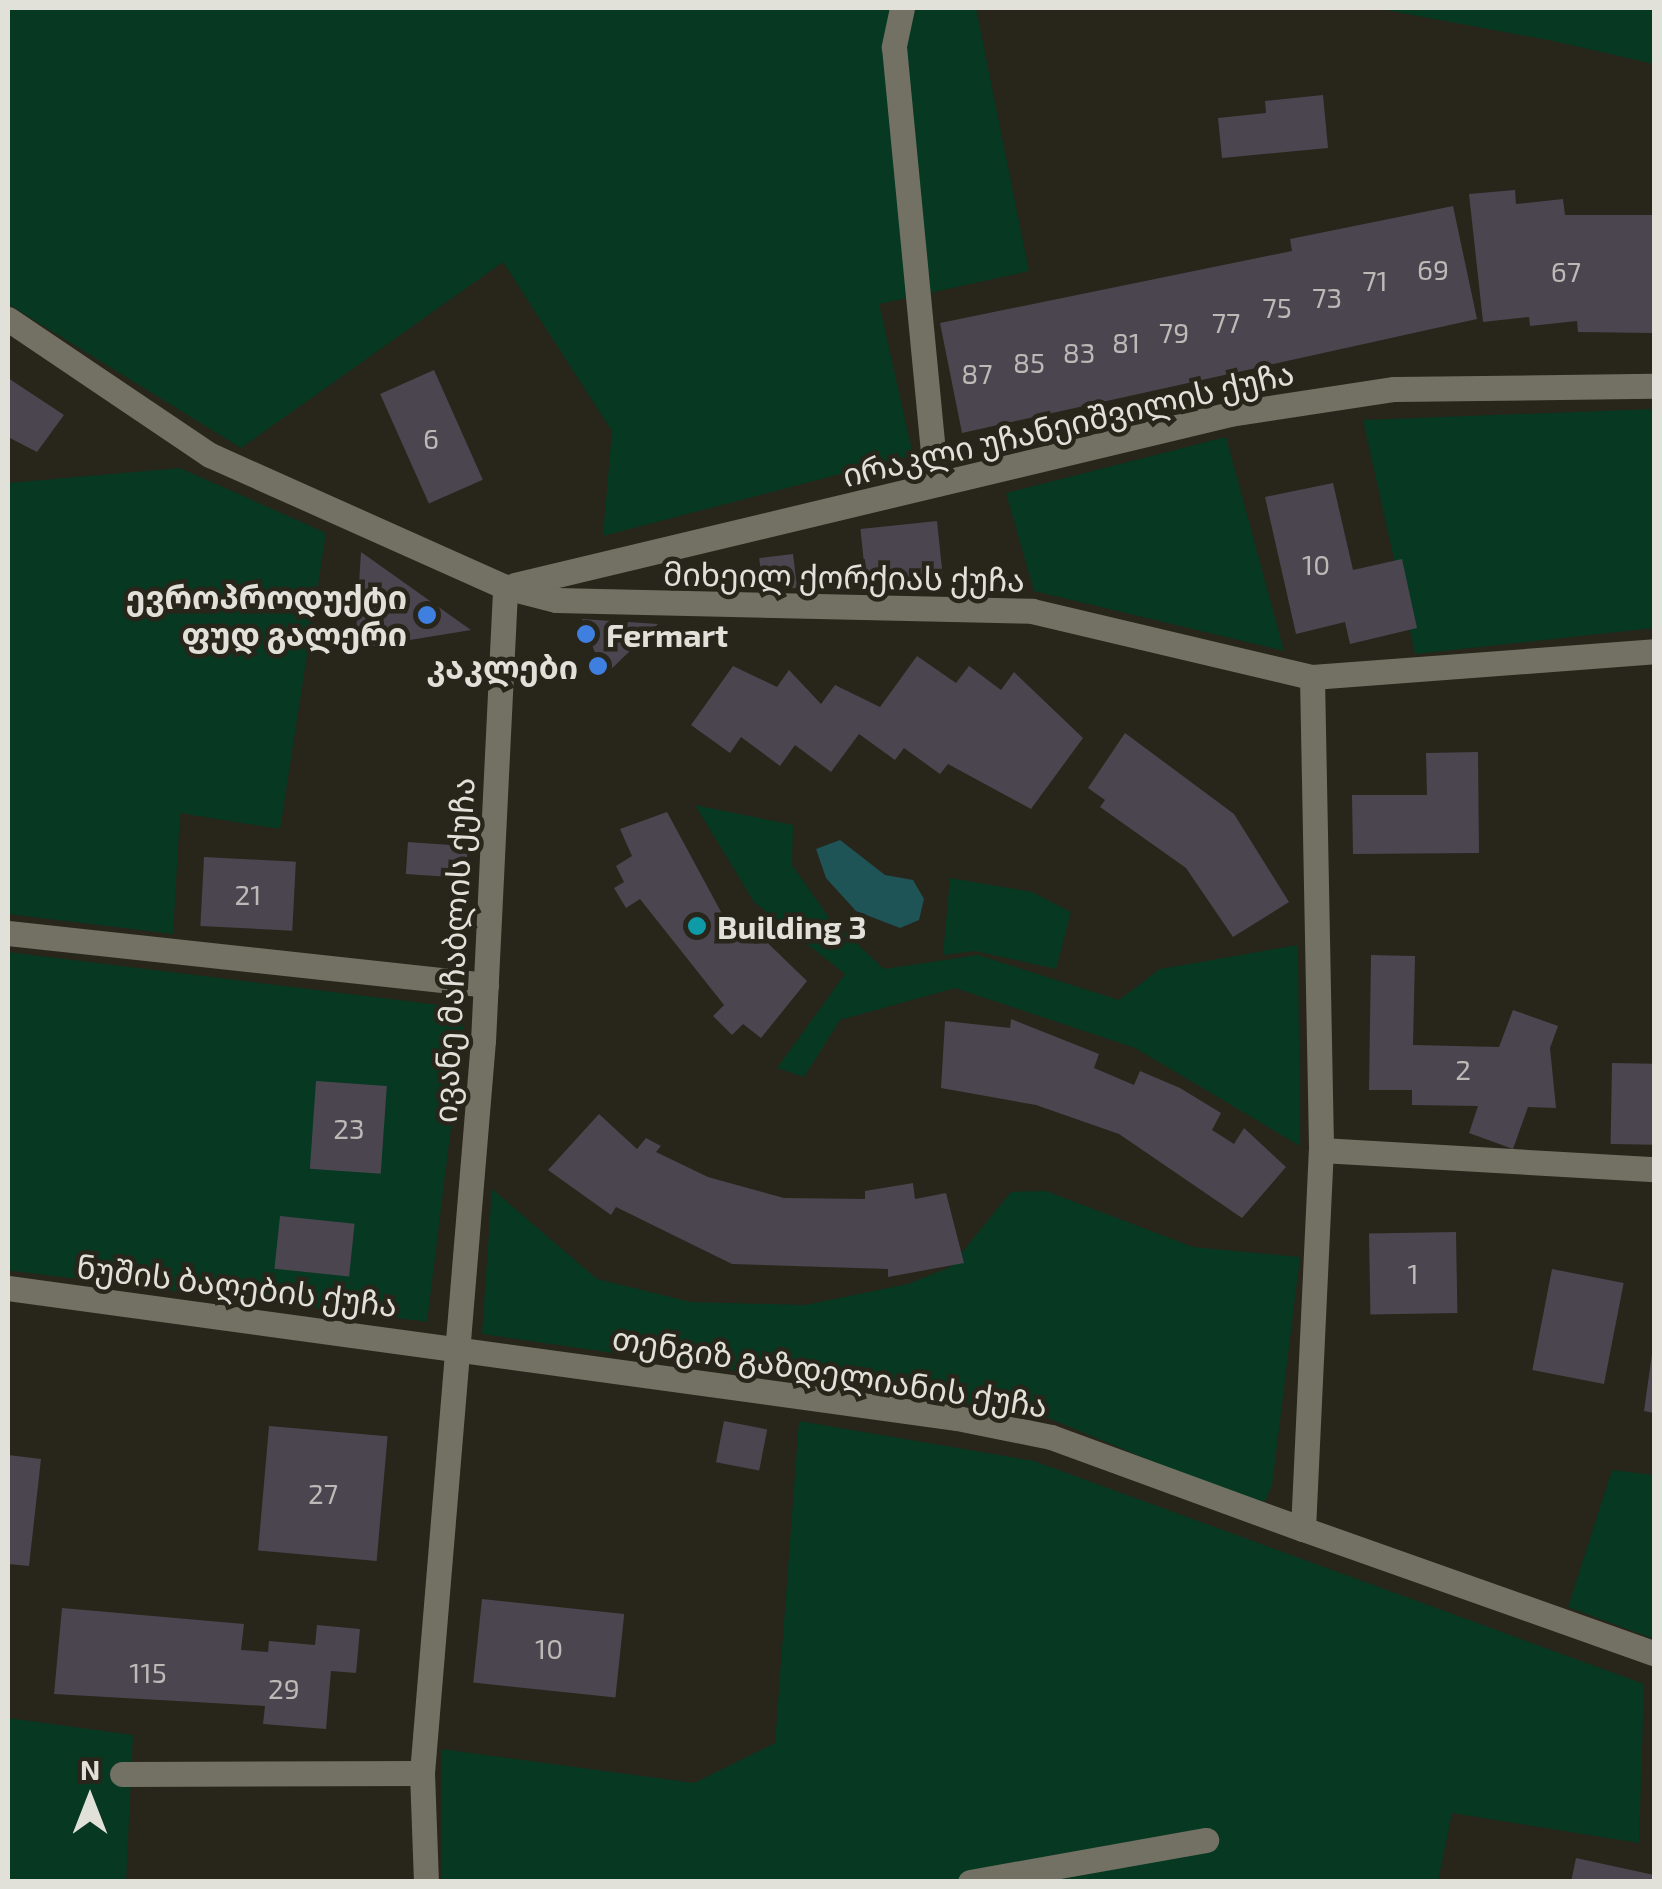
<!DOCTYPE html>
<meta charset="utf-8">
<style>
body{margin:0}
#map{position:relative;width:1662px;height:1889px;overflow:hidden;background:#28251b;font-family:"Exo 2","Noto Sans Georgian",sans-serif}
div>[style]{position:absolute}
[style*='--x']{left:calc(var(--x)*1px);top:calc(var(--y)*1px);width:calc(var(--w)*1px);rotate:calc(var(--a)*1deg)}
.green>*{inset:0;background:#073822;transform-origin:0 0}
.water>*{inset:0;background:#1f5457}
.building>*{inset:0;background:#4b454f;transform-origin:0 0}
.minor>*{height:25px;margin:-12.5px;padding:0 12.5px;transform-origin:12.5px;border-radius:12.5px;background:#737064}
.dots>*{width:28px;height:28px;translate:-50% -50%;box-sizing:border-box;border:5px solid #28251b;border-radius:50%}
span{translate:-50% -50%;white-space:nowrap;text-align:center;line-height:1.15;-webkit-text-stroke:9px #28251b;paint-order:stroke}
.number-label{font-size:28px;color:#bcb9b6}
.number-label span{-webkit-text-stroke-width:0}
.street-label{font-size:32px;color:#e1e0d9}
.poi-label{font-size:32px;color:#e1e0d9;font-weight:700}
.right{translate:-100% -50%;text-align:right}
.left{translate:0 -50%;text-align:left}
.frame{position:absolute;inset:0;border:10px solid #e1e0d9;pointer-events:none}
.north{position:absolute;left:40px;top:1749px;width:100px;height:100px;-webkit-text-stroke:8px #28251b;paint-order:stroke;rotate:0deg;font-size:28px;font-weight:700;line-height:40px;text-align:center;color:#e1e0d9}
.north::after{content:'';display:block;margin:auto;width:35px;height:45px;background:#e1e0d9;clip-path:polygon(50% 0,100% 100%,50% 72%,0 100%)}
</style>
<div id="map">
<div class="green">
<i style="clip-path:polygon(8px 8px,976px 8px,1029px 271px,879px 304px,913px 455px,603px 536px,612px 431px,503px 262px,241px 448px,8px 304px)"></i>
<i style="clip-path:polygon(1375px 8px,1654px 8px,1654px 64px,1553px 41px)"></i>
<i style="clip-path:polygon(1654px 409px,1654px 628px,1415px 654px,1363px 420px)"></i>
<i style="clip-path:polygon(1226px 437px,1284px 651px,1034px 591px,1006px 493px)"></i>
<i style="clip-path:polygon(180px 468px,326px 533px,280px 829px,180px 813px,173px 934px,8px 914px,8px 483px)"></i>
<i style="clip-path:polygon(695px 805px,793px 825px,792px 865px,830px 919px,884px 969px,978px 955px,1119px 1000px,1160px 969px,1298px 945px,1300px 1146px,1135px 1048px,955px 988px,840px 1020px,804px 1077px,777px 1068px,845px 974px,754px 902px)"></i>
<i style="clip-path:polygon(950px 878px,1032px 892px,1071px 912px,1056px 969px,975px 951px,943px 955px)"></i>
<i style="left:8px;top:952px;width:461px;height:316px;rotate:7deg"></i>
<i style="clip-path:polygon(492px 1189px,597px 1279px,691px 1302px,805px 1305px,908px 1284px,950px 1267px,1011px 1192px,1046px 1191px,1193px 1247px,1300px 1257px,1272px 1486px,1265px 1501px,1248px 1501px,1041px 1415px,482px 1334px)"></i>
<i style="clip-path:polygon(799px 1421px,1034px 1461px,1644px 1684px,1639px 1843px,1452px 1813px,1438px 1881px,441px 1882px,441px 1749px,694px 1783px,775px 1743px)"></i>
<i style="clip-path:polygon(1612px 1470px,1654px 1475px,1654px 1639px,1568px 1607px)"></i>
<i style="clip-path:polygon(8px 1718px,133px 1735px,126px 1881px,8px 1882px)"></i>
</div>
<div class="water">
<i style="clip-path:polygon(840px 840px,885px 875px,913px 880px,924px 899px,919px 920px,900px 928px,856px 911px,826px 878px,816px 849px)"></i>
</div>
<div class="building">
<i style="clip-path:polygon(1323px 95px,1328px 148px,1222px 158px,1218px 118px,1266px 113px,1265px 101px)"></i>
<i style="clip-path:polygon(1515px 190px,1516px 204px,1563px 199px,1565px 215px,1652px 215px,1654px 333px,1578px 332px,1577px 321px,1530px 326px,1529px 317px,1483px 322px,1469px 194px)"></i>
<i style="clip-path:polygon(1453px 206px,1477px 319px,962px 433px,940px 323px,1292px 251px,1290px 239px)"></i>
<i style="left:434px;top:370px;width:120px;height:59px;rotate:66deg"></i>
<i style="clip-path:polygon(8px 378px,64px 415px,37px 452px,8px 437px)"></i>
<i style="clip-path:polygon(1333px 483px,1353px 570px,1402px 559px,1417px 628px,1350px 644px,1345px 622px,1296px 634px,1265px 497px)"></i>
<i style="left:937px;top:521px;width:63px;height:77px;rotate:84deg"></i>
<i style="clip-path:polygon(361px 552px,471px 630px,355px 649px)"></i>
<i style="left:793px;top:554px;width:34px;height:34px;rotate:83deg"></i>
<i style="clip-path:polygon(582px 619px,658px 624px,604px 676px)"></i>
<i style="clip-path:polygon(917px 656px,956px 683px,969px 666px,1001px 690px,1014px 672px,1083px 738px,1031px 809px,948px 764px,940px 774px,904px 748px,895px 760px,859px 734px,831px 772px,795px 745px,780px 766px,741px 737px,730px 753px,691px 725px,733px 666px,777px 687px,789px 670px,821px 704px,835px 685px,880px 707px)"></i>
<i style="clip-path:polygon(1125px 733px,1234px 814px,1289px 902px,1233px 937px,1186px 868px,1100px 807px,1105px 800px,1088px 788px)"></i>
<i style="clip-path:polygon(1478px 752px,1479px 853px,1353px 854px,1352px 795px,1427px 795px,1426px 753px)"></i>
<i style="clip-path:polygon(667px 812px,727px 923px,747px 923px,807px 981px,761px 1038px,743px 1024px,732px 1035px,713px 1016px,724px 1005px,640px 899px,626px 908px,614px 888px,624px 882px,616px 866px,632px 856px,620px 829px)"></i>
<i style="left:408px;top:842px;width:60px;height:32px;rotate:4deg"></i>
<i style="left:204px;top:857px;width:92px;height:69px;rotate:3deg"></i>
<i style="clip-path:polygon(1371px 955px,1415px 956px,1413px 1045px,1499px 1047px,1513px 1010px,1558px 1026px,1550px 1048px,1556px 1108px,1528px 1107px,1513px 1149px,1469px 1133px,1478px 1106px,1412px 1105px,1412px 1090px,1369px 1090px)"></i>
<i style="clip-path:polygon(1011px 1019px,1099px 1054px,1094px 1068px,1134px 1085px,1140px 1071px,1180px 1088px,1221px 1113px,1212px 1130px,1234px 1144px,1244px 1128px,1286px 1167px,1242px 1218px,1119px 1134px,1036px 1105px,941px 1088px,945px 1021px,1010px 1028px)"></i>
<i style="left:1612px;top:1063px;width:42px;height:81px;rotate:1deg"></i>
<i style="left:316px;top:1081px;width:71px;height:88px;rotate:4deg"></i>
<i style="clip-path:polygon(599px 1114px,637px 1149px,646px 1138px,661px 1146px,656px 1152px,708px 1177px,784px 1198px,865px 1199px,865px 1191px,913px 1183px,915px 1199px,946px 1193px,964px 1263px,888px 1277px,888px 1269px,732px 1264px,616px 1207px,611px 1215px,548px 1170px)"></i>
<i style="left:280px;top:1216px;width:75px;height:53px;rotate:6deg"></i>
<i style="left:1456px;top:1232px;width:81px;height:87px;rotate:89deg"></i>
<i style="left:1552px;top:1269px;width:73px;height:103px;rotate:11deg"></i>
<i style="clip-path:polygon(1652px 1354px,1654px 1354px,1654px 1413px,1644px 1411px)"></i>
<i style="left:724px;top:1421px;width:44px;height:42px;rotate:11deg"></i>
<i style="left:269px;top:1426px;width:119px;height:125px;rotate:5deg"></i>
<i style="clip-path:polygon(8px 1455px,41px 1459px,29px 1566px,8px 1564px)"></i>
<i style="left:482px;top:1599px;width:143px;height:84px;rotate:6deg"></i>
<i style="clip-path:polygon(62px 1608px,244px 1624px,241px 1650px,268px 1652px,269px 1641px,315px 1645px,317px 1625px,360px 1629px,356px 1673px,331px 1671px,326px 1729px,263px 1724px,265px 1706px,54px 1694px)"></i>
<i style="clip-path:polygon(1576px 1858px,1654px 1875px,1654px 1882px,1571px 1882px)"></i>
</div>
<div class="minor">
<i style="--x:902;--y:8;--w:40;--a:102"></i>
<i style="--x:894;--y:47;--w:439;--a:84.5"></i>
<i style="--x:8;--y:319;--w:244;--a:34"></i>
<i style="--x:210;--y:455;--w:323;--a:24.1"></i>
<i style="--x:505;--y:587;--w:53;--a:14.3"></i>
<i style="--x:556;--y:600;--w:476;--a:1.3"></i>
<i style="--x:1032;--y:611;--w:288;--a:13.3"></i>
<i style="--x:1312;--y:677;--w:343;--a:-4.3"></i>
<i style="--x:515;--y:585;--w:735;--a:-13.45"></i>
<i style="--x:1230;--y:414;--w:166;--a:-8.7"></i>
<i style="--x:1394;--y:389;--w:260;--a:-0.7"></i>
<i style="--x:1312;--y:677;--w:473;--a:88.9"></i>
<i style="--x:8;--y:933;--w:481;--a:6.2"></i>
<i style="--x:8;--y:1288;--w:958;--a:7.8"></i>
<i style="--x:957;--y:1418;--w:96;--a:11.4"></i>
<i style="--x:1051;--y:1437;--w:268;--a:20.1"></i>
<i style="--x:1303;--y:1529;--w:379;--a:-87.3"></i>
<i style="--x:1321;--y:1150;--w:334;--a:3.3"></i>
<i style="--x:1303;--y:1529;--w:372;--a:19.5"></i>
<i style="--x:122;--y:1774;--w:300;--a:-0.2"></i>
<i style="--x:426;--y:1882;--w:109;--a:-92.1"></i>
<i style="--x:422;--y:1773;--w:735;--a:-85.24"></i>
<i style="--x:483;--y:1041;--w:455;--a:-87.2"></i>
<i style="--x:970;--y:1882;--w:240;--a:-10.1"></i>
</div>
<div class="dots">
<i style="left:427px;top:615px;background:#3f7fe0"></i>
<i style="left:586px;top:634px;background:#3f7fe0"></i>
<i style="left:598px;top:666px;background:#3f7fe0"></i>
<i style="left:697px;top:926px;background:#0f9aa8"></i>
</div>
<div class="number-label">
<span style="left:1433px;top:269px">69</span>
<span style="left:1566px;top:271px">67</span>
<span style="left:1375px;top:280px">71</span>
<span style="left:1327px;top:297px">73</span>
<span style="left:1277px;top:307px">75</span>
<span style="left:1226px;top:322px">77</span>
<span style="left:1174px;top:332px">79</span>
<span style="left:1126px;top:342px">81</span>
<span style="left:1079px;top:352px">83</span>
<span style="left:1029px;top:362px">85</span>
<span style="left:977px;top:373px">87</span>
<span style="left:431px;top:438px">6</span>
<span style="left:1316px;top:564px">10</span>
<span style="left:248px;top:894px">21</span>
<span style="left:1463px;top:1069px">2</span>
<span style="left:349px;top:1128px">23</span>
<span style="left:1413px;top:1273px">1</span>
<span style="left:323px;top:1493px">27</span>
<span style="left:549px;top:1648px">10</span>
<span style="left:148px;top:1672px">115</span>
<span style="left:284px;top:1688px">29</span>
</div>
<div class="street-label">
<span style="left:1068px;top:423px;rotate:-13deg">ირაკლი უჩანეიშვილის ქუჩა</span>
<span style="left:844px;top:576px;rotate:1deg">მიხეილ ქორქიას ქუჩა</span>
<span style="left:453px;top:950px;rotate:-87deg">ივანე მაჩაბლის ქუჩა</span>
<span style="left:237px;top:1285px;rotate:7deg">ნუშის ბაღების ქუჩა</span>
<span style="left:830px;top:1371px;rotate:9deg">თენგიზ გაზდელიანის ქუჩა</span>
</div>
<div class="poi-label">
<span class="right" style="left:407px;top:615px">ევროპროდუქტი<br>ფუდ გალერი</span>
<span class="left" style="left:606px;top:634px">Fermart</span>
<span class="right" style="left:578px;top:666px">კაკლები</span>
<span class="left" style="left:717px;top:926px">Building 3</span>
</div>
<div class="frame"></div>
<div class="north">N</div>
</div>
